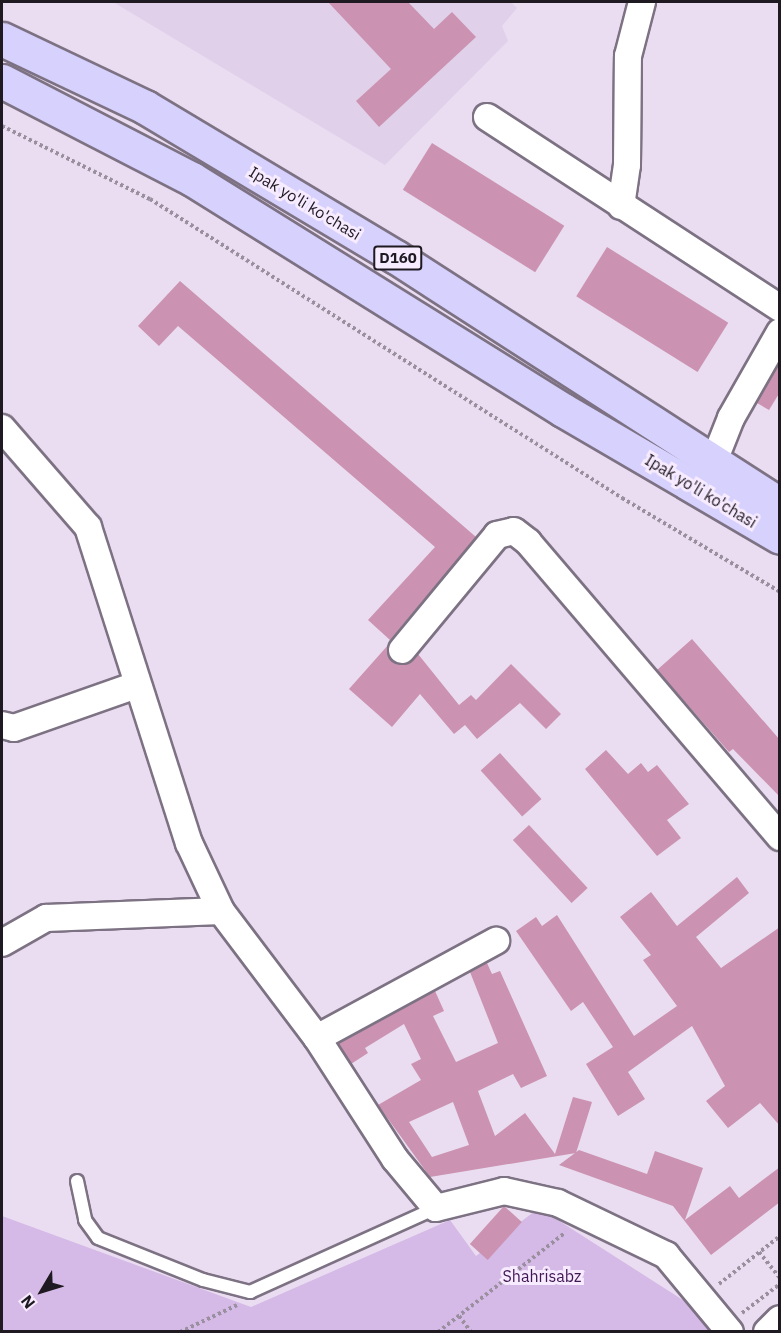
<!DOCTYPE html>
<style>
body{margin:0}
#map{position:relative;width:781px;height:1333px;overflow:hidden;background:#eaddf1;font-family:"IBM Plex Sans",sans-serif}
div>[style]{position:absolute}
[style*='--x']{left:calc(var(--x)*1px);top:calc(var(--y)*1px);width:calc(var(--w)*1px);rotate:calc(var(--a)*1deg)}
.built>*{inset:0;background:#e0d0ea}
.green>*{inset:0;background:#d5b9e6}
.building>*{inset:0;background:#cb93b1;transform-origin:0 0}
.path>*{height:4px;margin-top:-2px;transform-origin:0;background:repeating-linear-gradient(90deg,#998f9e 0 3px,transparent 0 6px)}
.roads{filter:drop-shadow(2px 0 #7d7283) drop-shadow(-2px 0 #7d7283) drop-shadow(0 2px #7d7283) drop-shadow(0 -2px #7d7283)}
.lane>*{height:12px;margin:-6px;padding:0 6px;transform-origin:6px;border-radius:6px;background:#fff}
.street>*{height:26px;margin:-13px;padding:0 13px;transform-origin:13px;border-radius:13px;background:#fff}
.primary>*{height:33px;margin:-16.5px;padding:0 16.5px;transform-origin:16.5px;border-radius:16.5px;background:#d6d1fd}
span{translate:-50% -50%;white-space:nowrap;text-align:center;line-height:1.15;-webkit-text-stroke:6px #f7ebff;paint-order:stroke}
.shield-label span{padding:2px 4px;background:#f7ebff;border:2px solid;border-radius:4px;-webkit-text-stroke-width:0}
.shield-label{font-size:15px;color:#1f1a21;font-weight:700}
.street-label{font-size:16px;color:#1f1a21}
.park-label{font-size:16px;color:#401753}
.frame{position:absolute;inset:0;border:3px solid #1f1a21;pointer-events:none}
.north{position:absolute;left:12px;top:1261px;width:60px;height:60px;-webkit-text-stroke:4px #f7ebff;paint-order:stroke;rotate:232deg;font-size:16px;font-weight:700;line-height:24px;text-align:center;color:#1f1a21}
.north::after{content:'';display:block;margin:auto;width:21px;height:27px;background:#1f1a21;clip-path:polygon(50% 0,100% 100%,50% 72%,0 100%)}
</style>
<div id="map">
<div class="built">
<i style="clip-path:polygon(113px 2px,511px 2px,517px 8px,502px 26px,508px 41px,385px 165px)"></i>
</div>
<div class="green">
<i style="clip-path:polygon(539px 1208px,697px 1309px,714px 1331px,2px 1331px,2px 1216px,251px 1307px,450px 1220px,476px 1256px)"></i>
</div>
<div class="building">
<i style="clip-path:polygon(328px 2px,408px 2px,434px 29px,452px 12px,476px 37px,379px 127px,356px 101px,391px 69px)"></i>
<i style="left:432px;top:143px;width:156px;height:55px;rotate:32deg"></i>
<i style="left:607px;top:247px;width:143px;height:58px;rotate:32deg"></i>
<i style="clip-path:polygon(180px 281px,476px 537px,390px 640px,368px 620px,435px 547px,178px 326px,159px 346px,138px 326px)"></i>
<i style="clip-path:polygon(780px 363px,780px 392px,769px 410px,757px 403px)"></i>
<i style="clip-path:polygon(692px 639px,780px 740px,780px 797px,733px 749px,729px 752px,657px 670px)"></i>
<i style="clip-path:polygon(389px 644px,388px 656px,399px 665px,418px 654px,459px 705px,471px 695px,476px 700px,511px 664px,561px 714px,546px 729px,520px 703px,477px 739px,465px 725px,454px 734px,420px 694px,392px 727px,349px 689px)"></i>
<i style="clip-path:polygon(606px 750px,628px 774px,641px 763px,648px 772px,657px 765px,689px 804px,667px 820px,681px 838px,657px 856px,585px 769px)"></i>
<i style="left:500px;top:753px;width:62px;height:26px;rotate:48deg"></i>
<i style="left:529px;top:825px;width:86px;height:22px;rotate:47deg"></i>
<i style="clip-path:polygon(737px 877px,749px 893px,696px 937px,721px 968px,780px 927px,780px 1126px,760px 1103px,728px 1128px,706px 1101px,725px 1086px,692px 1026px,628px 1072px,645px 1099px,618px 1116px,586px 1064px,613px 1047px,583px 1002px,571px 1011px,516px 931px,536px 917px,542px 926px,557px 915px,634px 1036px,677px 1006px,643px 960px,651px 955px,620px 917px,651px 892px,677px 926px)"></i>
<i style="clip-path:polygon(evenodd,487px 963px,492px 974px,500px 971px,547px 1076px,521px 1088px,513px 1074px,478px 1091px,495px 1136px,525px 1113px,555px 1154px,573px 1097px,592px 1102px,576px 1153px,430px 1177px,378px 1105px,421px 1080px,411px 1064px,421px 1059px,404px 1024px,365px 1048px,368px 1053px,351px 1064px,338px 1043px,435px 991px,444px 1011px,433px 1016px,456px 1062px,498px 1043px,470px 972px,487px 963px,453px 1102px,469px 1145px,432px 1157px,409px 1122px,453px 1102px)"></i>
<i style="clip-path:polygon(579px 1150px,647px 1174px,655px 1151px,703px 1168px,685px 1220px,730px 1186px,739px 1198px,780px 1167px,780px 1202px,711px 1255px,673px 1206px,559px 1165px)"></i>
<i style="left:504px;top:1206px;width:24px;height:51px;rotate:42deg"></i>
</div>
<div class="path">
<i style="--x:2;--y:126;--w:165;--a:26.3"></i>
<i style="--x:150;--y:199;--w:559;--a:32.35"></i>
<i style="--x:622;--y:498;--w:184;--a:30.7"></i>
<i style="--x:759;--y:1252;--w:33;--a:51"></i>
<i style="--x:719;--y:1284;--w:78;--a:-38.2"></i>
<i style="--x:742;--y:1313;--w:48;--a:-37.3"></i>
<i style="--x:459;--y:1316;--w:20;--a:53"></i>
<i style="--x:180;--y:1332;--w:63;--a:-25.3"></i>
<i style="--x:438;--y:1332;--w:162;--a:-38"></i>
</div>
<div class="roads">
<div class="lane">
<i style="--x:77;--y:1181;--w:40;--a:78"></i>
<i style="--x:85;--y:1220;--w:22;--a:54"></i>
<i style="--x:98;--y:1238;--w:113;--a:21.8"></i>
<i style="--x:203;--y:1280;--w:49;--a:14.3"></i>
<i style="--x:250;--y:1292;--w:204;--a:-24.3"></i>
</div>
<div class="street">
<i style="--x:487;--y:117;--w:350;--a:33.1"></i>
<i style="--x:621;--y:206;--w:41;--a:-81.7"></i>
<i style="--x:627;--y:165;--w:109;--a:-89.5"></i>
<i style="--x:628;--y:56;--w:56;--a:-75.5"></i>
<i style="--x:2;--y:428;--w:131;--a:49"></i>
<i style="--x:88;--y:527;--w:332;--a:72.3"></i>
<i style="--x:189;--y:843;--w:75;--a:64.8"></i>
<i style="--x:221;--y:911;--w:159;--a:52.9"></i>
<i style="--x:317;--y:1038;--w:144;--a:57.2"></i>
<i style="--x:395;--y:1159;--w:64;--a:50.1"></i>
<i style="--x:436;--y:1208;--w:70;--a:-14"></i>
<i style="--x:504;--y:1191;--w:55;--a:12.5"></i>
<i style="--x:558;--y:1203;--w:120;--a:25.7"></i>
<i style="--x:666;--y:1255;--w:100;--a:50.3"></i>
<i style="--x:714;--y:461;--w:46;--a:-68.4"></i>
<i style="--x:731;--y:418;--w:99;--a:-60.3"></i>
<i style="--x:402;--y:650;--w:149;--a:-50.4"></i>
<i style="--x:497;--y:535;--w:17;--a:-13"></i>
<i style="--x:514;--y:531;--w:18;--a:38"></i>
<i style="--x:528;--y:542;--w:388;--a:49.5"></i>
<i style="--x:2;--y:725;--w:12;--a:14"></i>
<i style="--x:14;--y:728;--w:129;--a:-19.4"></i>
<i style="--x:2;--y:943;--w:51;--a:-29.6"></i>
<i style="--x:46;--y:918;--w:175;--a:-2.3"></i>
<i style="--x:317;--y:1038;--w:204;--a:-28.5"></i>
<i style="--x:767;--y:1332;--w:18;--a:-45"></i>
</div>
<div class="primary">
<i style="--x:2;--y:39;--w:158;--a:25.4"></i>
<i style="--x:145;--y:107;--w:292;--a:30.9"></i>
<i style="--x:396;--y:257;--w:457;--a:32.8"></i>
<i style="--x:2;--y:81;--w:214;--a:27.3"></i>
<i style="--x:192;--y:179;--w:437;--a:31.9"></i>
<i style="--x:563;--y:410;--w:251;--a:30.3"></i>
</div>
</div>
<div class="shield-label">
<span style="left:398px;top:258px">D160</span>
</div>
<div class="street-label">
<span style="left:305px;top:203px;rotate:31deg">Ipak yo'li ko'chasi</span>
<span style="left:701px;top:491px;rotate:31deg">Ipak yo'li ko'chasi</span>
</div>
<div class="park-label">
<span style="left:542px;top:1276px">Shahrisabz</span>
</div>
<div class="frame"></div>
<div class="north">N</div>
</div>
